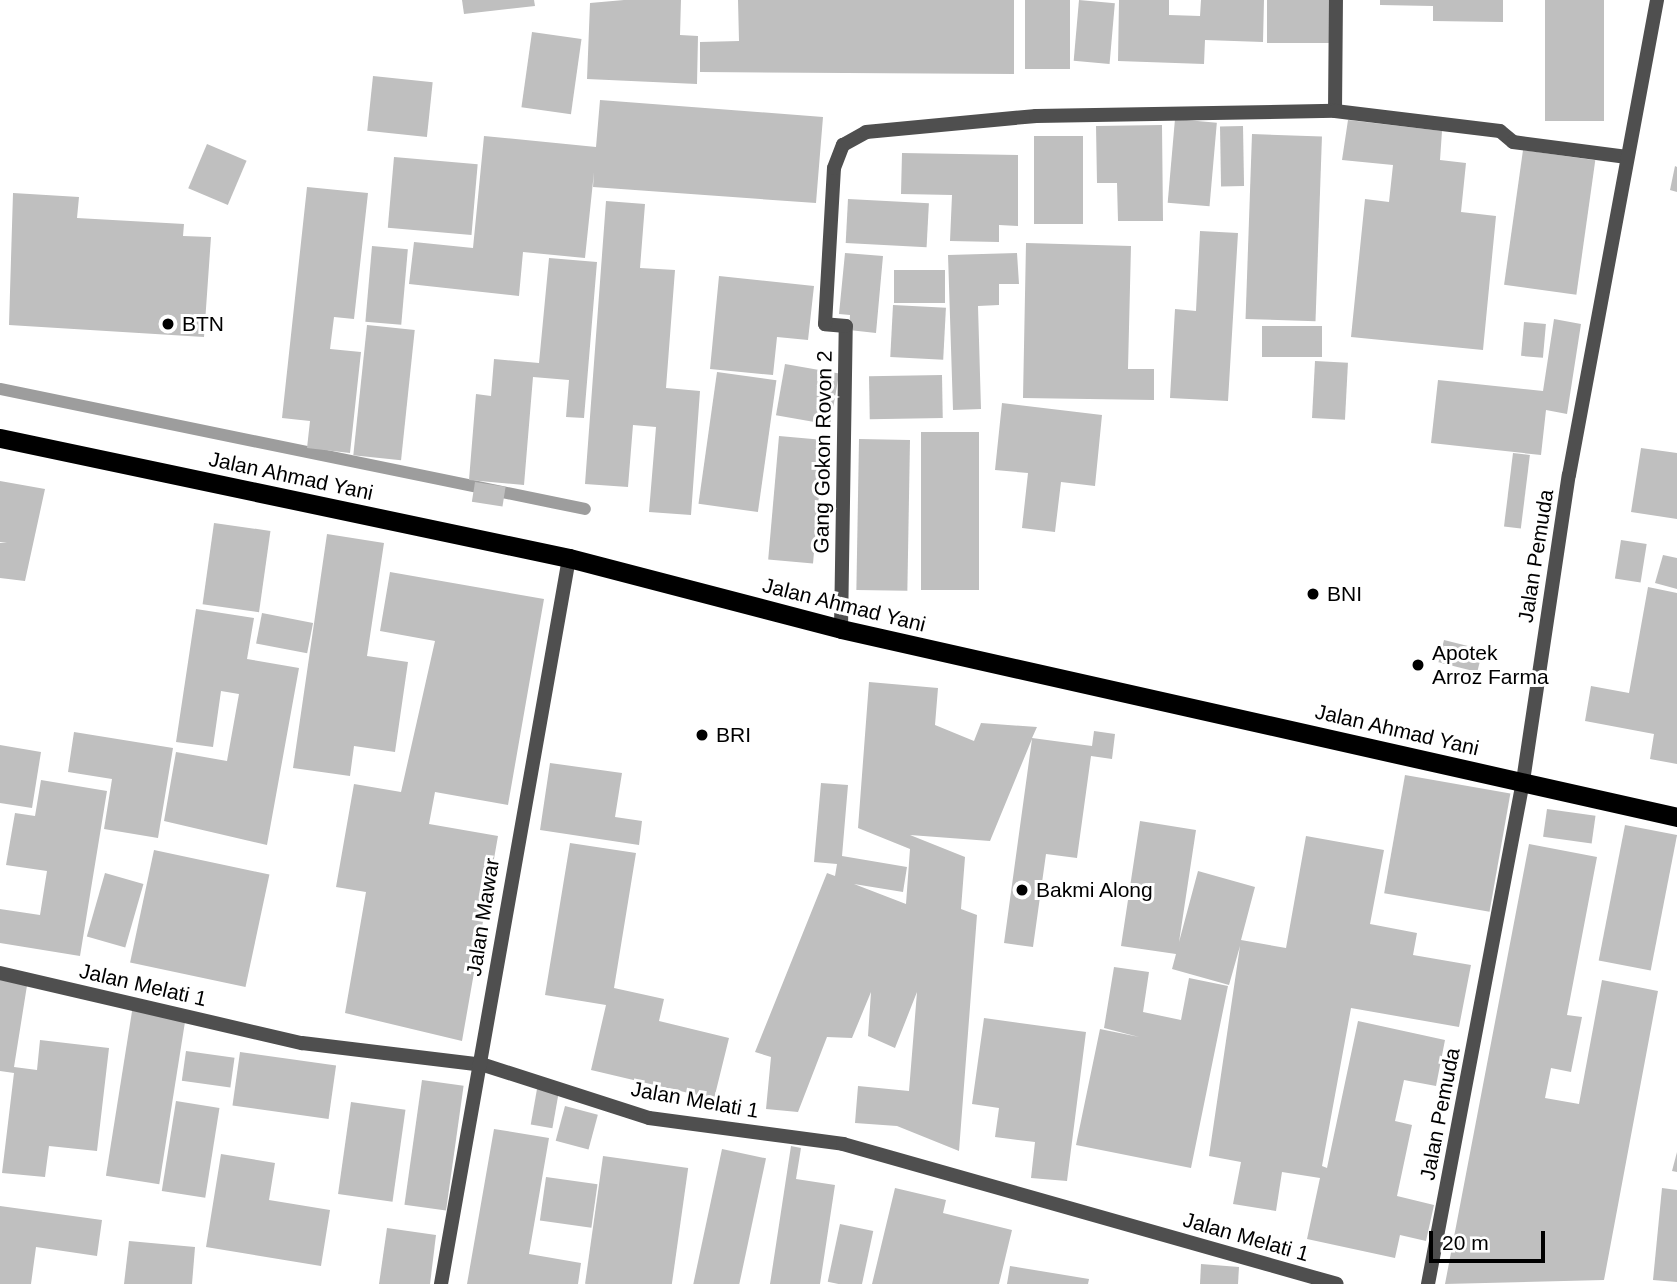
<!DOCTYPE html>
<style>
body{margin:0}
#map{position:relative;width:1677px;height:1284px;overflow:hidden;background:#fff;font-family:Arial,sans-serif}
div>[style]{position:absolute}
[style*='--x']{left:calc(var(--x)*1px);top:calc(var(--y)*1px);width:calc(var(--w)*1px);rotate:calc(var(--a)*1deg)}
.stream>*{height:12px;margin:-6px;padding:0 6px;transform-origin:6px;border-radius:6px;background:#9d9d9d}
.building>*{inset:0;background:#bfbfbf;transform-origin:0 0}
.minor>*{height:14px;margin:-7px;padding:0 7px;transform-origin:7px;border-radius:7px;background:#4f4f4f}
.tertiary>*{height:14px;margin:-7px;padding:0 7px;transform-origin:7px;border-radius:7px;background:#4f4f4f}
.trunk>*{height:19px;margin:-9.5px;padding:0 9.5px;transform-origin:9.5px;border-radius:9.5px;background:#000}
.dots>*{width:19px;height:19px;translate:-50% -50%;box-sizing:border-box;border:4px solid #fff;border-radius:50%}
span{translate:-50% -50%;white-space:nowrap;text-align:center;line-height:1.15;-webkit-text-stroke:6px #fff;paint-order:stroke}
.poi-label{font-size:21px;color:#000}
.left{translate:0 -50%;text-align:left}
.street-label{font-size:21px;color:#000}
.scale{position:absolute;left:1429px;top:1231px;width:116px;height:32px;box-sizing:border-box;border:4px solid #000;border-top:0;padding-left:9px;font-size:21px;line-height:24px;white-space:nowrap;color:#000;-webkit-text-stroke:5px #fff;paint-order:stroke}
</style>
<div id="map">
<div class="stream">
<i style="--x:0;--y:389;--w:597;--a:11.59"></i>
</div>
<div class="building">
<i style="clip-path:polygon(462px 0,534px 0,535px 6px,464px 14px)"></i>
<i style="clip-path:polygon(624px 0,681px 0,680px 35px,698px 36px,697px 84px,587px 79px,590px 3px)"></i>
<i style="clip-path:polygon(738px 0,1014px 0,1014px 74px,700px 72px,700px 42px,739px 41px)"></i>
<i style="left:1025px;top:0;width:45px;height:69px"></i>
<i style="left:1079px;top:0;width:36px;height:61px;rotate:5deg"></i>
<i style="clip-path:polygon(1119px 0,1169px 0,1169px 15px,1200px 16px,1201px 0,1264px 0,1263px 42px,1205px 40px,1204px 64px,1118px 61px)"></i>
<i style="left:1267px;top:0;width:62px;height:43px"></i>
<i style="clip-path:polygon(1380px 0,1503px 0,1503px 22px,1433px 21px,1433px 6px,1380px 5px)"></i>
<i style="left:1545px;top:0;width:59px;height:121px"></i>
<i style="left:532px;top:32px;width:50px;height:76px;rotate:8deg"></i>
<i style="left:373px;top:76px;width:60px;height:55px;rotate:6deg"></i>
<i style="clip-path:polygon(600px 100px,823px 117px,816px 203px,593px 187px,594px 172px,585px 258px,523px 252px,519px 296px,409px 284px,414px 242px,473px 248px,484px 136px,596px 147px)"></i>
<i style="left:1175px;top:119px;width:42px;height:84px;rotate:5deg"></i>
<i style="clip-path:polygon(1348px 120px,1442px 131px,1440px 160px,1466px 163px,1461px 212px,1496px 216px,1483px 350px,1351px 337px,1365px 199px,1389px 202px,1393px 165px,1342px 160px)"></i>
<i style="clip-path:polygon(1162px 125px,1163px 221px,1118px 221px,1117px 183px,1097px 183px,1096px 126px)"></i>
<i style="left:1243px;top:126px;width:60px;height:23px;rotate:89deg"></i>
<i style="left:1252px;top:134px;width:70px;height:185px;rotate:2deg"></i>
<i style="left:1034px;top:136px;width:49px;height:88px"></i>
<i style="left:207px;top:144px;width:43px;height:48px;rotate:23deg"></i>
<i style="left:1523px;top:150px;width:73px;height:136px;rotate:8deg"></i>
<i style="clip-path:polygon(902px 153px,1018px 155px,1018px 226px,999px 225px,999px 242px,950px 241px,952px 195px,901px 194px)"></i>
<i style="left:394px;top:157px;width:84px;height:71px;rotate:5deg"></i>
<i style="clip-path:polygon(1675px 166px,1677px 167px,1677px 192px,1670px 190px)"></i>
<i style="clip-path:polygon(307px 187px,368px 193px,354px 319px,334px 317px,330px 349px,361px 352px,350px 453px,307px 448px,310px 421px,282px 418px)"></i>
<i style="clip-path:polygon(13px 193px,79px 197px,77px 218px,184px 224px,183px 236px,211px 237px,204px 337px,9px 325px)"></i>
<i style="left:848px;top:199px;width:81px;height:44px;rotate:3deg"></i>
<i style="clip-path:polygon(606px 201px,645px 204px,640px 268px,675px 270px,666px 388px,700px 391px,691px 515px,649px 512px,656px 427px,633px 425px,628px 487px,585px 484px)"></i>
<i style="clip-path:polygon(1200px 231px,1238px 233px,1228px 401px,1170px 398px,1175px 309px,1196px 311px)"></i>
<i style="clip-path:polygon(1026px 243px,1131px 246px,1128px 369px,1154px 369px,1154px 400px,1023px 398px)"></i>
<i style="left:372px;top:246px;width:36px;height:76px;rotate:5deg"></i>
<i style="clip-path:polygon(845px 253px,883px 256px,876px 333px,849px 330px,850px 315px,839px 314px)"></i>
<i style="clip-path:polygon(1017px 253px,1019px 284px,999px 284px,999px 305px,978px 306px,981px 409px,953px 410px,948px 255px)"></i>
<i style="clip-path:polygon(549px 258px,597px 262px,584px 418px,566px 417px,569px 380px,533px 377px,524px 485px,469px 480px,476px 394px,491px 396px,494px 359px,539px 363px)"></i>
<i style="left:894px;top:270px;width:51px;height:33px"></i>
<i style="clip-path:polygon(719px 276px,814px 286px,808px 340px,777px 337px,773px 375px,710px 369px)"></i>
<i style="left:893px;top:305px;width:53px;height:52px;rotate:3deg"></i>
<i style="clip-path:polygon(1554px 319px,1581px 324px,1567px 414px,1546px 410px,1541px 455px,1431px 443px,1438px 380px,1543px 391px)"></i>
<i style="left:1524px;top:322px;width:22px;height:34px;rotate:5deg"></i>
<i style="left:367px;top:325px;width:48px;height:131px;rotate:6deg"></i>
<i style="left:1262px;top:326px;width:60px;height:31px"></i>
<i style="left:1315px;top:361px;width:33px;height:57px;rotate:3deg"></i>
<i style="left:785px;top:364px;width:55px;height:52px;rotate:10deg"></i>
<i style="left:717px;top:372px;width:60px;height:133px;rotate:8deg"></i>
<i style="left:942px;top:375px;width:43px;height:73px;rotate:89deg"></i>
<i style="clip-path:polygon(1002px 403px,1102px 415px,1095px 486px,1061px 482px,1055px 532px,1022px 528px,1028px 473px,995px 470px)"></i>
<i style="left:921px;top:432px;width:58px;height:158px"></i>
<i style="left:779px;top:436px;width:45px;height:124px;rotate:5deg"></i>
<i style="left:859px;top:439px;width:51px;height:151px;rotate:1deg"></i>
<i style="clip-path:polygon(1641px 448px,1677px 453px,1677px 519px,1631px 512px)"></i>
<i style="left:1513px;top:453px;width:17px;height:74px;rotate:7deg"></i>
<i style="clip-path:polygon(0 481px,45px 489px,25px 581px,0 578px,0 543px,7px 543px,0 542px)"></i>
<i style="left:475px;top:482px;width:31px;height:20px;rotate:9deg"></i>
<i style="left:214px;top:523px;width:57px;height:82px;rotate:8deg"></i>
<i style="clip-path:polygon(327px 534px,384px 543px,367px 656px,408px 662px,395px 752px,354px 746px,350px 776px,293px 768px)"></i>
<i style="left:1621px;top:540px;width:26px;height:39px;rotate:9deg"></i>
<i style="clip-path:polygon(1663px 555px,1677px 558px,1677px 589px,1655px 583px)"></i>
<i style="clip-path:polygon(390px 572px,544px 599px,508px 805px,435px 792px,429px 824px,498px 836px,462px 1041px,345px 1013px,366px 892px,336px 887px,354px 784px,401px 792px,435px 641px,380px 631px)"></i>
<i style="clip-path:polygon(1648px 587px,1677px 593px,1677px 764px,1650px 759px,1654px 734px,1585px 721px,1591px 686px,1629px 693px)"></i>
<i style="clip-path:polygon(196px 609px,254px 618px,247px 659px,299px 668px,267px 845px,164px 821px,176px 752px,227px 761px,239px 694px,221px 691px,213px 747px,176px 742px)"></i>
<i style="left:262px;top:613px;width:52px;height:31px;rotate:11deg"></i>
<i style="left:1444px;top:640px;width:40px;height:23px;rotate:14deg"></i>
<i style="clip-path:polygon(869px 682px,938px 688px,935px 725px,974px 741px,981px 723px,1037px 727px,1032px 738px,1092px 746px,1094px 731px,1115px 734px,1112px 759px,1091px 756px,1077px 858px,1046px 854px,1033px 947px,1004px 943px,1032px 739px,990px 841px,910px 835px,965px 857px,961px 909px,977px 915px,959px 1151px,897px 1126px,855px 1123px,858px 1086px,909px 1091px,917px 992px,895px 1048px,868px 1036px,871px 992px,852px 1038px,827px 1037px,798px 1112px,766px 1109px,771px 1057px,755px 1052px,827px 873px,835px 876px,837px 864px,814px 862px,821px 783px,848px 785px,842px 856px,907px 867px,903px 892px,854px 884px,906px 904px,910px 849px,858px 828px)"></i>
<i style="clip-path:polygon(74px 732px,173px 748px,158px 838px,104px 829px,112px 779px,68px 772px)"></i>
<i style="clip-path:polygon(0 745px,41px 752px,32px 808px,0 803px)"></i>
<i style="clip-path:polygon(550px 763px,622px 773px,615px 817px,642px 821px,639px 845px,540px 830px)"></i>
<i style="left:1405px;top:775px;width:107px;height:120px;rotate:10deg"></i>
<i style="clip-path:polygon(41px 780px,107px 791px,80px 956px,0 943px,0 909px,40px 915px,47px 871px,6px 865px,15px 813px,35px 816px)"></i>
<i style="left:1547px;top:809px;width:49px;height:28px;rotate:8deg"></i>
<i style="clip-path:polygon(1140px 821px,1196px 830px,1179px 942px,1198px 871px,1255px 887px,1241px 940px,1286px 948px,1306px 836px,1384px 850px,1370px 924px,1417px 933px,1413px 955px,1471px 965px,1459px 1027px,1351px 1008px,1322px 1166px,1327px 1168px,1358px 1021px,1445px 1040px,1436px 1086px,1404px 1080px,1395px 1121px,1412px 1125px,1397px 1196px,1434px 1205px,1426px 1241px,1400px 1235px,1395px 1258px,1307px 1239px,1320px 1178px,1282px 1172px,1276px 1211px,1233px 1204px,1241px 1162px,1209px 1156px,1240px 946px,1229px 985px,1172px 969px,1176px 954px,1121px 946px)"></i>
<i style="left:1625px;top:825px;width:53px;height:138px;rotate:11deg"></i>
<i style="clip-path:polygon(570px 843px,636px 853px,614px 988px,664px 999px,659px 1021px,729px 1038px,714px 1099px,591px 1070px,606px 1005px,545px 995px)"></i>
<i style="clip-path:polygon(1529px 844px,1597px 857px,1567px 1015px,1582px 1017px,1571px 1072px,1551px 1068px,1545px 1098px,1579px 1104px,1602px 980px,1658px 991px,1604px 1280px,1445px 1284px)"></i>
<i style="left:154px;top:850px;width:118px;height:115px;rotate:12deg"></i>
<i style="left:105px;top:873px;width:40px;height:66px;rotate:16deg"></i>
<i style="clip-path:polygon(1114px 967px,1149px 972px,1143px 1012px,1181px 1020px,1189px 978px,1228px 986px,1191px 1168px,1076px 1145px,1100px 1029px,1139px 1037px,1104px 1028px)"></i>
<i style="clip-path:polygon(0 969px,29px 973px,14px 1067px,37px 1070px,40px 1040px,109px 1048px,97px 1151px,49px 1146px,45px 1177px,2px 1173px,14px 1073px,0 1071px)"></i>
<i style="left:133px;top:1005px;width:54px;height:173px;rotate:9deg"></i>
<i style="clip-path:polygon(984px 1018px,1086px 1032px,1067px 1181px,1031px 1178px,1035px 1142px,995px 1137px,999px 1108px,972px 1104px)"></i>
<i style="left:186px;top:1051px;width:49px;height:30px;rotate:8deg"></i>
<i style="left:240px;top:1052px;width:97px;height:54px;rotate:8deg"></i>
<i style="left:422px;top:1080px;width:42px;height:126px;rotate:8deg"></i>
<i style="left:537px;top:1089px;width:22px;height:36px;rotate:10deg"></i>
<i style="left:176px;top:1101px;width:44px;height:91px;rotate:9deg"></i>
<i style="left:351px;top:1102px;width:55px;height:93px;rotate:8deg"></i>
<i style="left:565px;top:1106px;width:34px;height:36px;rotate:15deg"></i>
<i style="clip-path:polygon(494px 1129px,549px 1138px,529px 1254px,581px 1263px,578px 1284px,467px 1284px)"></i>
<i style="clip-path:polygon(791px 1146px,801px 1148px,796px 1179px,835px 1185px,820px 1284px,770px 1284px)"></i>
<i style="left:722px;top:1149px;width:45px;height:138px;rotate:12deg"></i>
<i style="clip-path:polygon(1677px 1152px,1677px 1172px,1672px 1171px)"></i>
<i style="clip-path:polygon(221px 1154px,275px 1163px,269px 1200px,330px 1210px,321px 1266px,206px 1247px)"></i>
<i style="left:603px;top:1156px;width:86px;height:129px;rotate:8deg"></i>
<i style="left:546px;top:1177px;width:52px;height:44px;rotate:8deg"></i>
<i style="clip-path:polygon(895px 1188px,946px 1200px,943px 1213px,1012px 1230px,999px 1284px,872px 1284px)"></i>
<i style="clip-path:polygon(1662px 1188px,1677px 1190px,1677px 1282px,1653px 1280px)"></i>
<i style="clip-path:polygon(0 1206px,102px 1220px,97px 1256px,36px 1247px,31px 1284px,0 1284px)"></i>
<i style="left:840px;top:1224px;width:34px;height:59px;rotate:12deg"></i>
<i style="clip-path:polygon(387px 1228px,436px 1235px,430px 1284px,379px 1284px)"></i>
<i style="clip-path:polygon(129px 1241px,195px 1247px,192px 1284px,124px 1284px)"></i>
<i style="clip-path:polygon(1201px 1264px,1239px 1267px,1238px 1284px,1200px 1284px)"></i>
<i style="clip-path:polygon(1010px 1266px,1089px 1279px,1088px 1284px,1007px 1284px)"></i>
</div>
<div class="minor">
<i style="--x:1335;--y:111;--w:111;--a:-89.5"></i>
<i style="--x:841;--y:629;--w:303;--a:-89.1"></i>
<i style="--x:846;--y:326;--w:21;--a:-175"></i>
<i style="--x:825;--y:324;--w:156;--a:-86.7"></i>
<i style="--x:834;--y:168;--w:25;--a:-69"></i>
<i style="--x:843;--y:145;--w:26;--a:-29"></i>
<i style="--x:866;--y:132;--w:171;--a:-5.4"></i>
<i style="--x:1036;--y:116;--w:299;--a:-1"></i>
<i style="--x:1335;--y:111;--w:166;--a:6.9"></i>
<i style="--x:1500;--y:131;--w:17;--a:40"></i>
<i style="--x:1513;--y:142;--w:115;--a:7.5"></i>
<i style="--x:0;--y:973;--w:310;--a:13.1"></i>
<i style="--x:302;--y:1043;--w:183;--a:6.9"></i>
<i style="--x:484;--y:1065;--w:173;--a:17.8"></i>
<i style="--x:649;--y:1118;--w:196;--a:7.6"></i>
<i style="--x:843;--y:1144;--w:513;--a:15.82"></i>
<i style="--x:441;--y:1284;--w:737;--a:-80"></i>
<i style="--x:1428;--y:1284;--w:512;--a:-79.3"></i>
</div>
<div class="tertiary">
<i style="--x:1523;--y:781;--w:309;--a:-81.5"></i>
<i style="--x:1569;--y:475;--w:483;--a:-79.5"></i>
</div>
<div class="trunk">
<i style="--x:0;--y:438;--w:582;--a:11.91"></i>
<i style="--x:569;--y:558;--w:281;--a:14.6"></i>
<i style="--x:841;--y:629;--w:857;--a:12.67"></i>
</div>
<div class="dots">
<i style="left:168px;top:324px;background:#000"></i>
<i style="left:1313px;top:594px;background:#000"></i>
<i style="left:1418px;top:665px;background:#000"></i>
<i style="left:702px;top:735px;background:#000"></i>
<i style="left:1022px;top:890px;background:#000"></i>
</div>
<div class="poi-label">
<span class="left" style="left:182px;top:324px">BTN</span>
<span class="left" style="left:1327px;top:594px">BNI</span>
<span class="left" style="left:1432px;top:665px">Apotek<br>Arroz Farma</span>
<span class="left" style="left:716px;top:735px">BRI</span>
<span class="left" style="left:1036px;top:890px">Bakmi Along</span>
</div>
<div class="street-label">
<span style="left:823px;top:452px;rotate:-89deg">Gang Gokon Rovon 2</span>
<span style="left:291px;top:476px;rotate:12deg">Jalan Ahmad Yani</span>
<span style="left:1536px;top:556px;rotate:-81deg">Jalan Pemuda</span>
<span style="left:844px;top:605px;rotate:14deg">Jalan Ahmad Yani</span>
<span style="left:1397px;top:730px;rotate:13deg">Jalan Ahmad Yani</span>
<span style="left:483px;top:917px;rotate:-81deg">Jalan Mawar</span>
<span style="left:143px;top:985px;rotate:13deg">Jalan Melati 1</span>
<span style="left:695px;top:1100px;rotate:10deg">Jalan Melati 1</span>
<span style="left:1440px;top:1114px;rotate:-79deg">Jalan Pemuda</span>
<span style="left:1246px;top:1237px;rotate:16deg">Jalan Melati 1</span>
</div>
<div class="scale">20 m</div>
</div>
